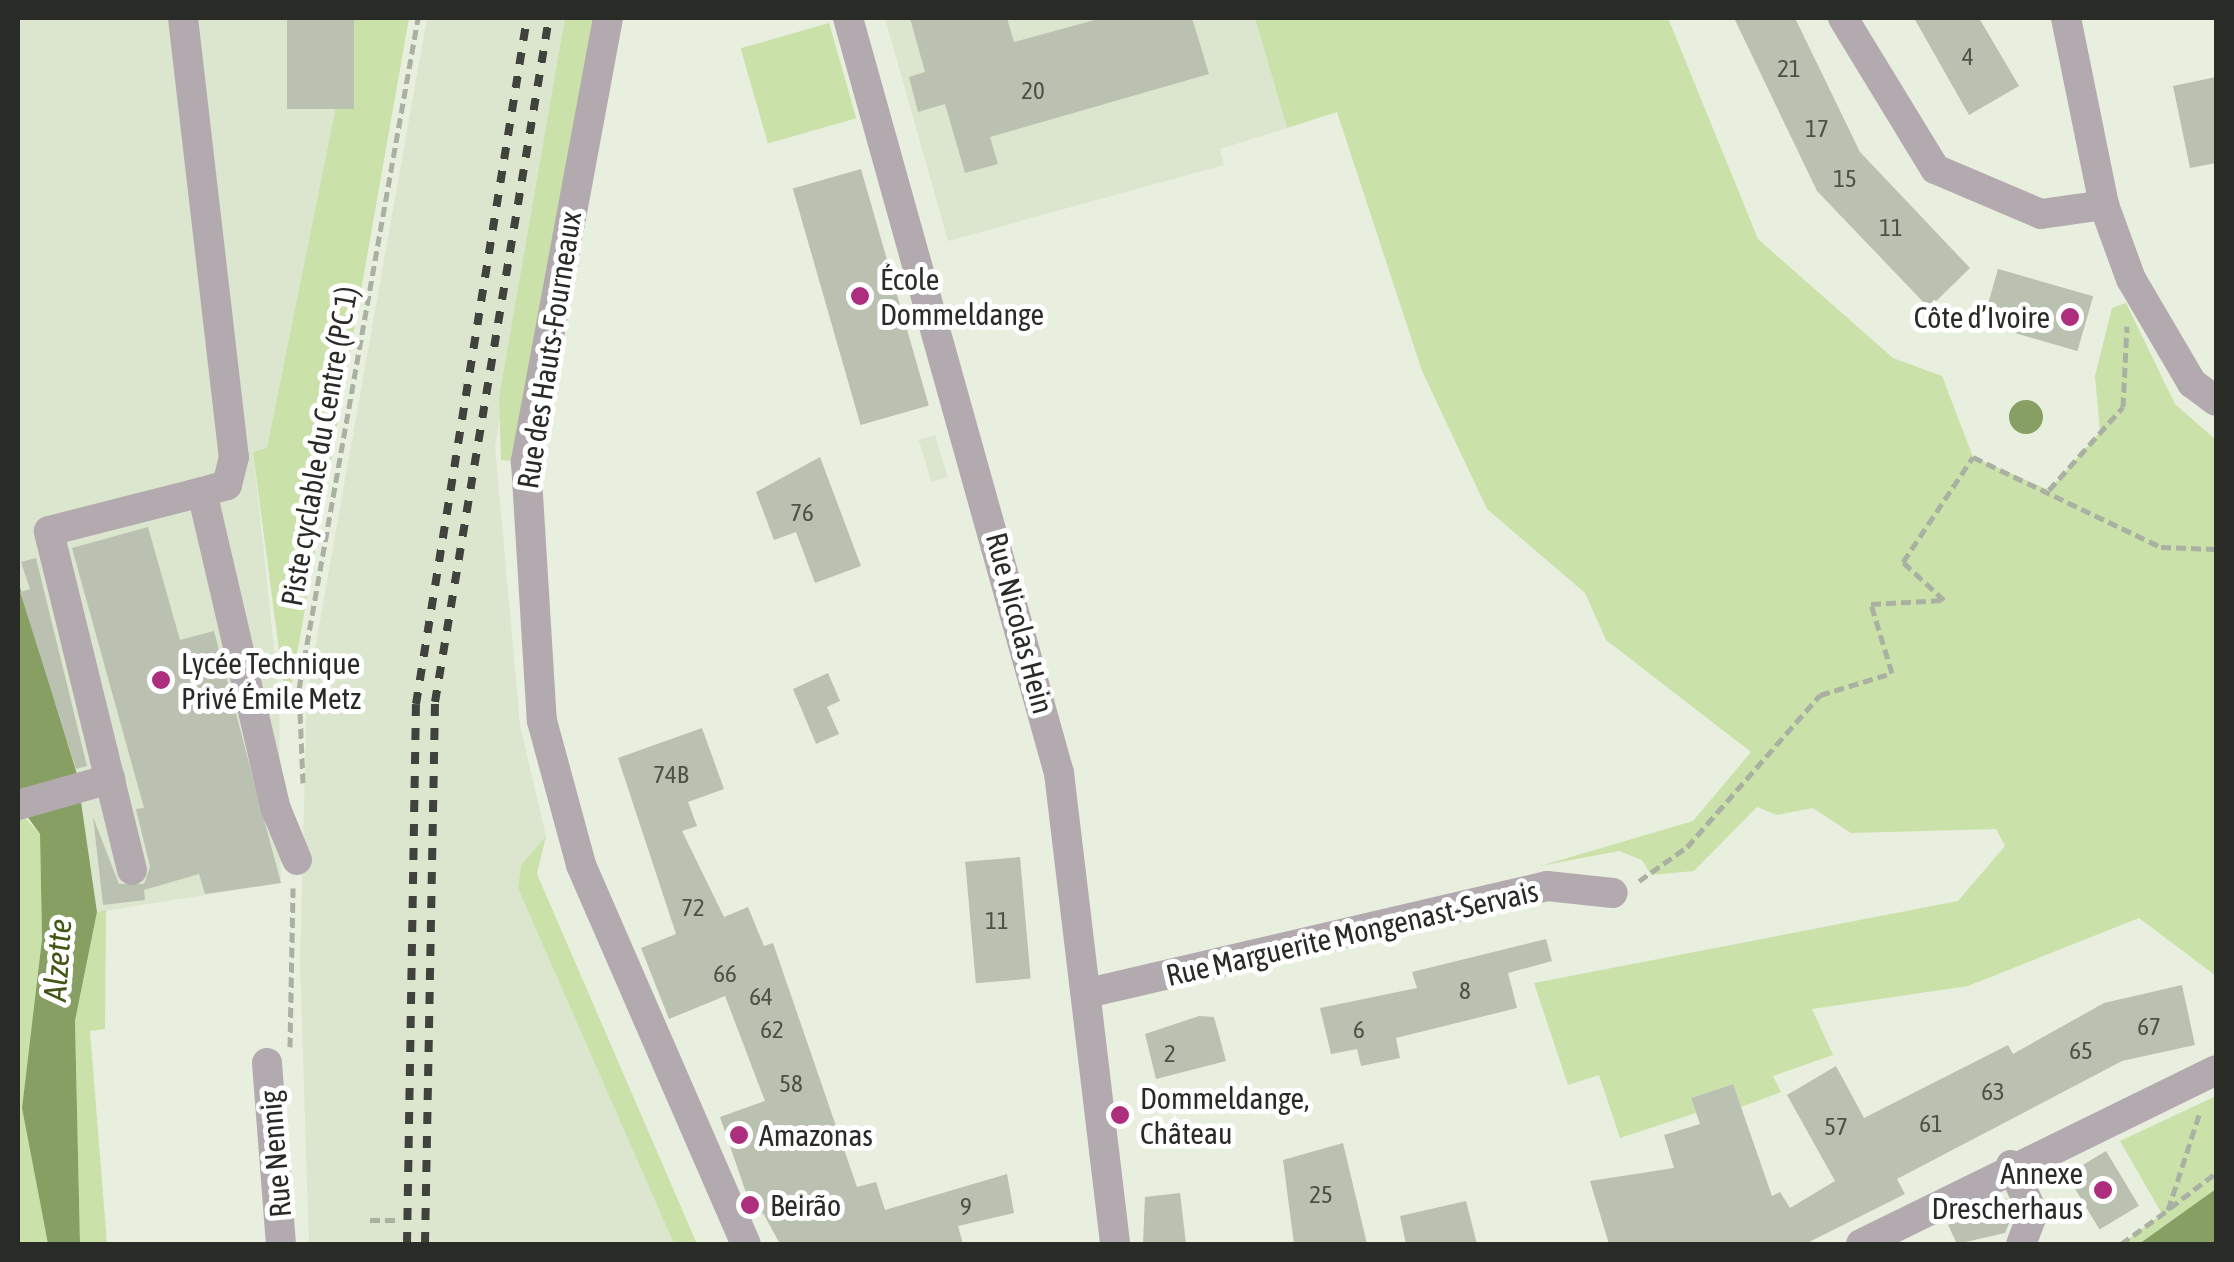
<!DOCTYPE html>
<meta charset="utf-8">
<style>
body{margin:0}
#map{position:relative;width:2234px;height:1262px;overflow:hidden;background:#e8efde;font-family:"Asap Condensed",sans-serif}
div>[style]{position:absolute}
[style*='--x']{left:calc(var(--x)*1px);top:calc(var(--y)*1px);width:calc(var(--w)*1px);rotate:calc(var(--a)*1deg)}
.built>*{inset:0;background:#dce6ce;transform-origin:0 0}
.green>*{inset:0;background:#cbe1aa;transform-origin:0 0}
.water>*{inset:0;background:#889f63}
.round{border-radius:50%}
.building>*{inset:0;background:#bac1b0;transform-origin:0 0}
.path>*{height:5px;margin-top:-2.5px;transform-origin:0;background:repeating-linear-gradient(90deg,#aab0a2 0 10px,transparent 0 15px)}
.minor>*{height:30px;margin:-15px;padding:0 15px;transform-origin:15px;border-radius:15px;background:#b2aaae}
.rail>*{height:8px;margin-top:-4px;transform-origin:0;background:repeating-linear-gradient(90deg,#3f433c 0 12px,transparent 0 24px)}
.dots>*{width:28px;height:28px;translate:-50% -50%;box-sizing:border-box;border:5px solid #fff;border-radius:50%}
span{translate:-50% -50%;white-space:nowrap;text-align:center;line-height:1.15;-webkit-text-stroke:10px #fff;paint-order:stroke}
.number-label{font-size:25px;color:#4d5148}
.number-label span{-webkit-text-stroke-width:0}
.poi-label{font-size:30px;color:#292c26}
.left{translate:0 -50%;text-align:left}
.right{translate:-100% -50%;text-align:right}
.street-label{font-size:30px;color:#292c26}
.water-label{font-size:32px;color:#425716;font-style:italic}
.frame{position:absolute;inset:0;border:20px solid #292c26;pointer-events:none}
</style>
<div id="map">
<div class="built">
<i style="clip-path:polygon(18px 18px,354px 18px,341px 117px,267px 449px,253px 452px,279px 694px,281px 883px,97px 912px,77px 774px,18px 581px)"></i>
<i style="clip-path:polygon(427px 18px,565px 18px,495px 447px,520px 725px,546px 836px,521px 865px,518px 887px,674px 1244px,309px 1244px,300px 961px,307px 694px)"></i>
<i style="clip-path:polygon(885px 18px,1255px 18px,1287px 128px,1220px 149px,1224px 165px,948px 241px)"></i>
<i style="left:935px;top:435px;width:44px;height:17px;rotate:73deg"></i>
</div>
<div class="green">
<i style="clip-path:polygon(354px 18px,409px 18px,287px 711px,253px 452px,267px 448px)"></i>
<i style="clip-path:polygon(565px 18px,608px 18px,526px 462px,501px 460px,499px 398px)"></i>
<i style="clip-path:polygon(1255px 18px,1668px 18px,1758px 239px,1893px 358px,1942px 376px,1973px 457px,2049px 490px,2100px 432px,2095px 376px,2112px 308px,2126px 303px,2175px 404px,2216px 440px,2216px 976px,2139px 918px,1968px 986px,1812px 1009px,1833px 1055px,1773px 1076px,1781px 1092px,1741px 1107px,1732px 1084px,1691px 1098px,1696px 1113px,1620px 1138px,1599px 1075px,1568px 1085px,1534px 983px,1958px 901px,2005px 846px,1996px 829px,1851px 833px,1813px 808px,1777px 815px,1757px 807px,1694px 871px,1651px 875px,1642px 860px,1619px 851px,1540px 866px,1693px 821px,1751px 752px,1606px 640px,1585px 593px,1487px 509px,1422px 371px,1337px 112px,1287px 128px)"></i>
<i style="left:829px;top:23px;width:99px;height:92px;rotate:74deg"></i>
<i style="clip-path:polygon(18px 810px,40px 834px,42px 939px,22px 1108px,48px 1244px,20px 1244px,18px 1227px)"></i>
<i style="clip-path:polygon(546px 836px,537px 874px,697px 1244px,674px 1244px,518px 888px,521px 865px)"></i>
<i style="clip-path:polygon(106px 910px,105px 1029px,90px 1031px,107px 1244px,80px 1244px,75px 1021px,97px 912px)"></i>
<i style="clip-path:polygon(2216px 1096px,2216px 1189px,2139px 1244px,2121px 1244px,2162px 1214px,2120px 1141px)"></i>
</div>
<div class="water">
<i class="round" style="left:2009px;top:400px;width:34px;height:34px"></i>
<i style="clip-path:polygon(18px 581px,77px 774px,97px 912px,75px 1021px,80px 1244px,48px 1244px,22px 1108px,42px 939px,40px 834px,18px 804px)"></i>
<i style="clip-path:polygon(2216px 1189px,2216px 1244px,2139px 1244px,2206px 1196px)"></i>
</div>
<div class="building">
<i style="left:287px;top:18px;width:67px;height:91px"></i>
<i style="clip-path:polygon(910px 18px,1007px 18px,1014px 42px,1102px 18px,1192px 18px,1209px 74px,990px 137px,998px 164px,965px 173px,945px 104px,918px 112px,909px 77px,925px 72px)"></i>
<i style="clip-path:polygon(1734px 18px,1795px 18px,1860px 152px,1970px 268px,1929px 308px,1817px 191px)"></i>
<i style="clip-path:polygon(1914px 18px,1979px 18px,2019px 86px,1969px 115px)"></i>
<i style="clip-path:polygon(2216px 77px,2216px 163px,2190px 168px,2173px 86px)"></i>
<i style="left:861px;top:169px;width:246px;height:71px;rotate:74deg"></i>
<i style="left:1998px;top:269px;width:99px;height:57px;rotate:16deg"></i>
<i style="clip-path:polygon(820px 457px,861px 566px,815px 583px,796px 532px,774px 540px,756px 492px)"></i>
<i style="clip-path:polygon(148px 527px,180px 640px,214px 631px,281px 883px,205px 894px,199px 874px,144px 890px,145px 900px,103px 905px,93px 817px,119px 884px,144px 884px,150px 867px,136px 809px,144px 808px,72px 548px)"></i>
<i style="clip-path:polygon(36px 558px,87px 766px,76px 769px,20px 592px,30px 589px,21px 562px)"></i>
<i style="clip-path:polygon(828px 673px,840px 701px,827px 707px,839px 734px,816px 744px,793px 689px)"></i>
<i style="clip-path:polygon(702px 728px,724px 789px,688px 802px,697px 826px,682px 831px,724px 917px,748px 907px,764px 946px,773px 943px,857px 1187px,876px 1182px,885px 1210px,1007px 1174px,1014px 1213px,958px 1226px,963px 1244px,780px 1244px,763px 1213px,754px 1216px,720px 1117px,765px 1101px,725px 996px,669px 1019px,641px 948px,676px 934px,618px 758px)"></i>
<i style="left:1020px;top:857px;width:122px;height:55px;rotate:85deg"></i>
<i style="clip-path:polygon(1546px 939px,1552px 961px,1508px 973px,1517px 1008px,1396px 1038px,1400px 1058px,1361px 1066px,1357px 1049px,1331px 1054px,1320px 1008px,1417px 988px,1412px 972px)"></i>
<i style="clip-path:polygon(2182px 985px,2195px 1045px,2122px 1061px,1897px 1179px,1905px 1194px,1805px 1244px,1609px 1244px,1590px 1181px,1674px 1168px,1664px 1135px,1700px 1124px,1691px 1098px,1733px 1084px,1772px 1196px,1780px 1192px,1790px 1208px,1835px 1181px,1787px 1095px,1836px 1066px,1864px 1118px,2008px 1045px,2013px 1054px,2104px 1003px)"></i>
<i style="clip-path:polygon(1199px 1016px,1214px 1017px,1226px 1061px,1156px 1079px,1145px 1034px)"></i>
<i style="clip-path:polygon(1343px 1143px,1367px 1244px,1294px 1244px,1283px 1160px)"></i>
<i style="left:2106px;top:1151px;width:64px;height:46px;rotate:59deg"></i>
<i style="clip-path:polygon(1180px 1193px,1186px 1244px,1143px 1244px,1145px 1197px)"></i>
<i style="clip-path:polygon(2006px 1198px,2013px 1214px,2005px 1233px,1957px 1244px,1948px 1225px)"></i>
<i style="clip-path:polygon(1466px 1201px,1477px 1244px,1406px 1244px,1400px 1216px)"></i>
</div>
<div class="path">
<i style="--x:2049;--y:490;--w:111;--a:-48.3"></i>
<i style="--x:2123;--y:407;--w:81;--a:-87.2"></i>
<i style="--x:303;--y:783;--w:94;--a:-92.4"></i>
<i style="--x:299;--y:689;--w:681;--a:-79.94"></i>
<i style="--x:1639;--y:881;--w:59;--a:-35.3"></i>
<i style="--x:1687;--y:847;--w:202;--a:-48.8"></i>
<i style="--x:1820;--y:695;--w:75;--a:-17"></i>
<i style="--x:1892;--y:673;--w:72;--a:-106.9"></i>
<i style="--x:1871;--y:604;--w:73;--a:-3.1"></i>
<i style="--x:1944;--y:600;--w:56;--a:-137.2"></i>
<i style="--x:1903;--y:562;--w:126;--a:-56.3"></i>
<i style="--x:1973;--y:457;--w:208;--a:25.6"></i>
<i style="--x:2161;--y:547;--w:55;--a:2.1"></i>
<i style="--x:290;--y:1047;--w:159;--a:-88.9"></i>
<i style="--x:2170;--y:1208;--w:58;--a:-37.3"></i>
<i style="--x:370;--y:1220;--w:29;--a:0"></i>
<i style="--x:2121;--y:1244;--w:58;--a:-35.9"></i>
<i style="--x:2168;--y:1210;--w:103;--a:-71.9"></i>
</div>
<div class="minor">
<i style="--x:183;--y:18;--w:442;--a:83.4"></i>
<i style="--x:234;--y:457;--w:29;--a:104"></i>
<i style="--x:227;--y:485;--w:26;--a:164"></i>
<i style="--x:608;--y:18;--w:452;--a:100.5"></i>
<i style="--x:526;--y:462;--w:259;--a:86.5"></i>
<i style="--x:542;--y:721;--w:149;--a:74.8"></i>
<i style="--x:581;--y:865;--w:413;--a:66.5"></i>
<i style="--x:848;--y:18;--w:784;--a:74.39"></i>
<i style="--x:1059;--y:773;--w:474;--a:83.2"></i>
<i style="--x:1843;--y:18;--w:177;--a:58.6"></i>
<i style="--x:1935;--y:169;--w:115;--a:23"></i>
<i style="--x:2041;--y:214;--w:64;--a:-8.1"></i>
<i style="--x:2066;--y:18;--w:191;--a:78.5"></i>
<i style="--x:2104;--y:205;--w:79;--a:70"></i>
<i style="--x:2131;--y:279;--w:121;--a:59.6"></i>
<i style="--x:2192;--y:383;--w:30;--a:37"></i>
<i style="--x:18;--y:805;--w:96;--a:-15.8"></i>
<i style="--x:132;--y:870;--w:349;--a:-103.8"></i>
<i style="--x:49;--y:531;--w:158;--a:-14.3"></i>
<i style="--x:202;--y:492;--w:326;--a:76.9"></i>
<i style="--x:276;--y:809;--w:55;--a:67.6"></i>
<i style="--x:1092;--y:992;--w:467;--a:-13.1"></i>
<i style="--x:1547;--y:886;--w:66;--a:6.1"></i>
<i style="--x:267;--y:1063;--w:182;--a:85.6"></i>
<i style="--x:2011;--y:1165;--w:53;--a:65.4"></i>
<i style="--x:2033;--y:1213;--w:33;--a:111"></i>
<i style="--x:1861;--y:1244;--w:395;--a:-26.1"></i>
</div>
<div class="rail">
<i style="--x:407;--y:1244;--w:540;--a:-89.05"></i>
<i style="--x:416;--y:704;--w:695;--a:-80.81"></i>
<i style="--x:425;--y:1244;--w:542;--a:-88.94"></i>
<i style="--x:435;--y:702;--w:693;--a:-80.54"></i>
</div>
<div class="dots">
<i style="left:860px;top:296px;background:#ad2e7c"></i>
<i style="left:2070px;top:317px;background:#ad2e7c"></i>
<i style="left:161px;top:680px;background:#ad2e7c"></i>
<i style="left:1120px;top:1115px;background:#ad2e7c"></i>
<i style="left:739px;top:1135px;background:#ad2e7c"></i>
<i style="left:2103px;top:1190px;background:#ad2e7c"></i>
<i style="left:750px;top:1205px;background:#ad2e7c"></i>
</div>
<div class="number-label">
<span style="left:1968px;top:56px">4</span>
<span style="left:1789px;top:68px">21</span>
<span style="left:1033px;top:90px">20</span>
<span style="left:1817px;top:128px">17</span>
<span style="left:1845px;top:178px">15</span>
<span style="left:1891px;top:227px">11</span>
<span style="left:802px;top:512px">76</span>
<span style="left:671px;top:774px">74B</span>
<span style="left:693px;top:907px">72</span>
<span style="left:997px;top:920px">11</span>
<span style="left:725px;top:973px">66</span>
<span style="left:1465px;top:990px">8</span>
<span style="left:761px;top:996px">64</span>
<span style="left:2149px;top:1026px">67</span>
<span style="left:772px;top:1029px">62</span>
<span style="left:1359px;top:1029px">6</span>
<span style="left:2081px;top:1050px">65</span>
<span style="left:1170px;top:1053px">2</span>
<span style="left:791px;top:1083px">58</span>
<span style="left:1993px;top:1091px">63</span>
<span style="left:1931px;top:1123px">61</span>
<span style="left:1836px;top:1126px">57</span>
<span style="left:1321px;top:1194px">25</span>
<span style="left:966px;top:1206px">9</span>
</div>
<div class="poi-label">
<span class="left" style="left:880px;top:296px">École<br>Dommeldange</span>
<span class="right" style="left:2050px;top:317px">Côte d’Ivoire</span>
<span class="left" style="left:181px;top:680px">Lycée Technique<br>Privé Émile Metz</span>
<span class="left" style="left:1140px;top:1115px">Dommeldange,<br>Château</span>
<span class="left" style="left:759px;top:1135px">Amazonas</span>
<span class="right" style="left:2083px;top:1190px">Annexe<br>Drescherhaus</span>
<span class="left" style="left:770px;top:1205px">Beirão</span>
</div>
<div class="street-label">
<span style="left:549px;top:350px;rotate:-81deg">Rue des Hauts-Fourneaux</span>
<span style="left:319px;top:446px;rotate:-80deg">Piste cyclable du Centre (PC 1)</span>
<span style="left:1020px;top:623px;rotate:75deg">Rue Nicolas Hein</span>
<span style="left:1352px;top:933px;rotate:-13deg">Rue Marguerite Mongenast-Servais</span>
<span style="left:275px;top:1154px;rotate:-95deg">Rue Nennig</span>
</div>
<div class="water-label">
<span style="left:58px;top:960px;rotate:-86deg">Alzette</span>
</div>
<div class="frame"></div>
</div>
